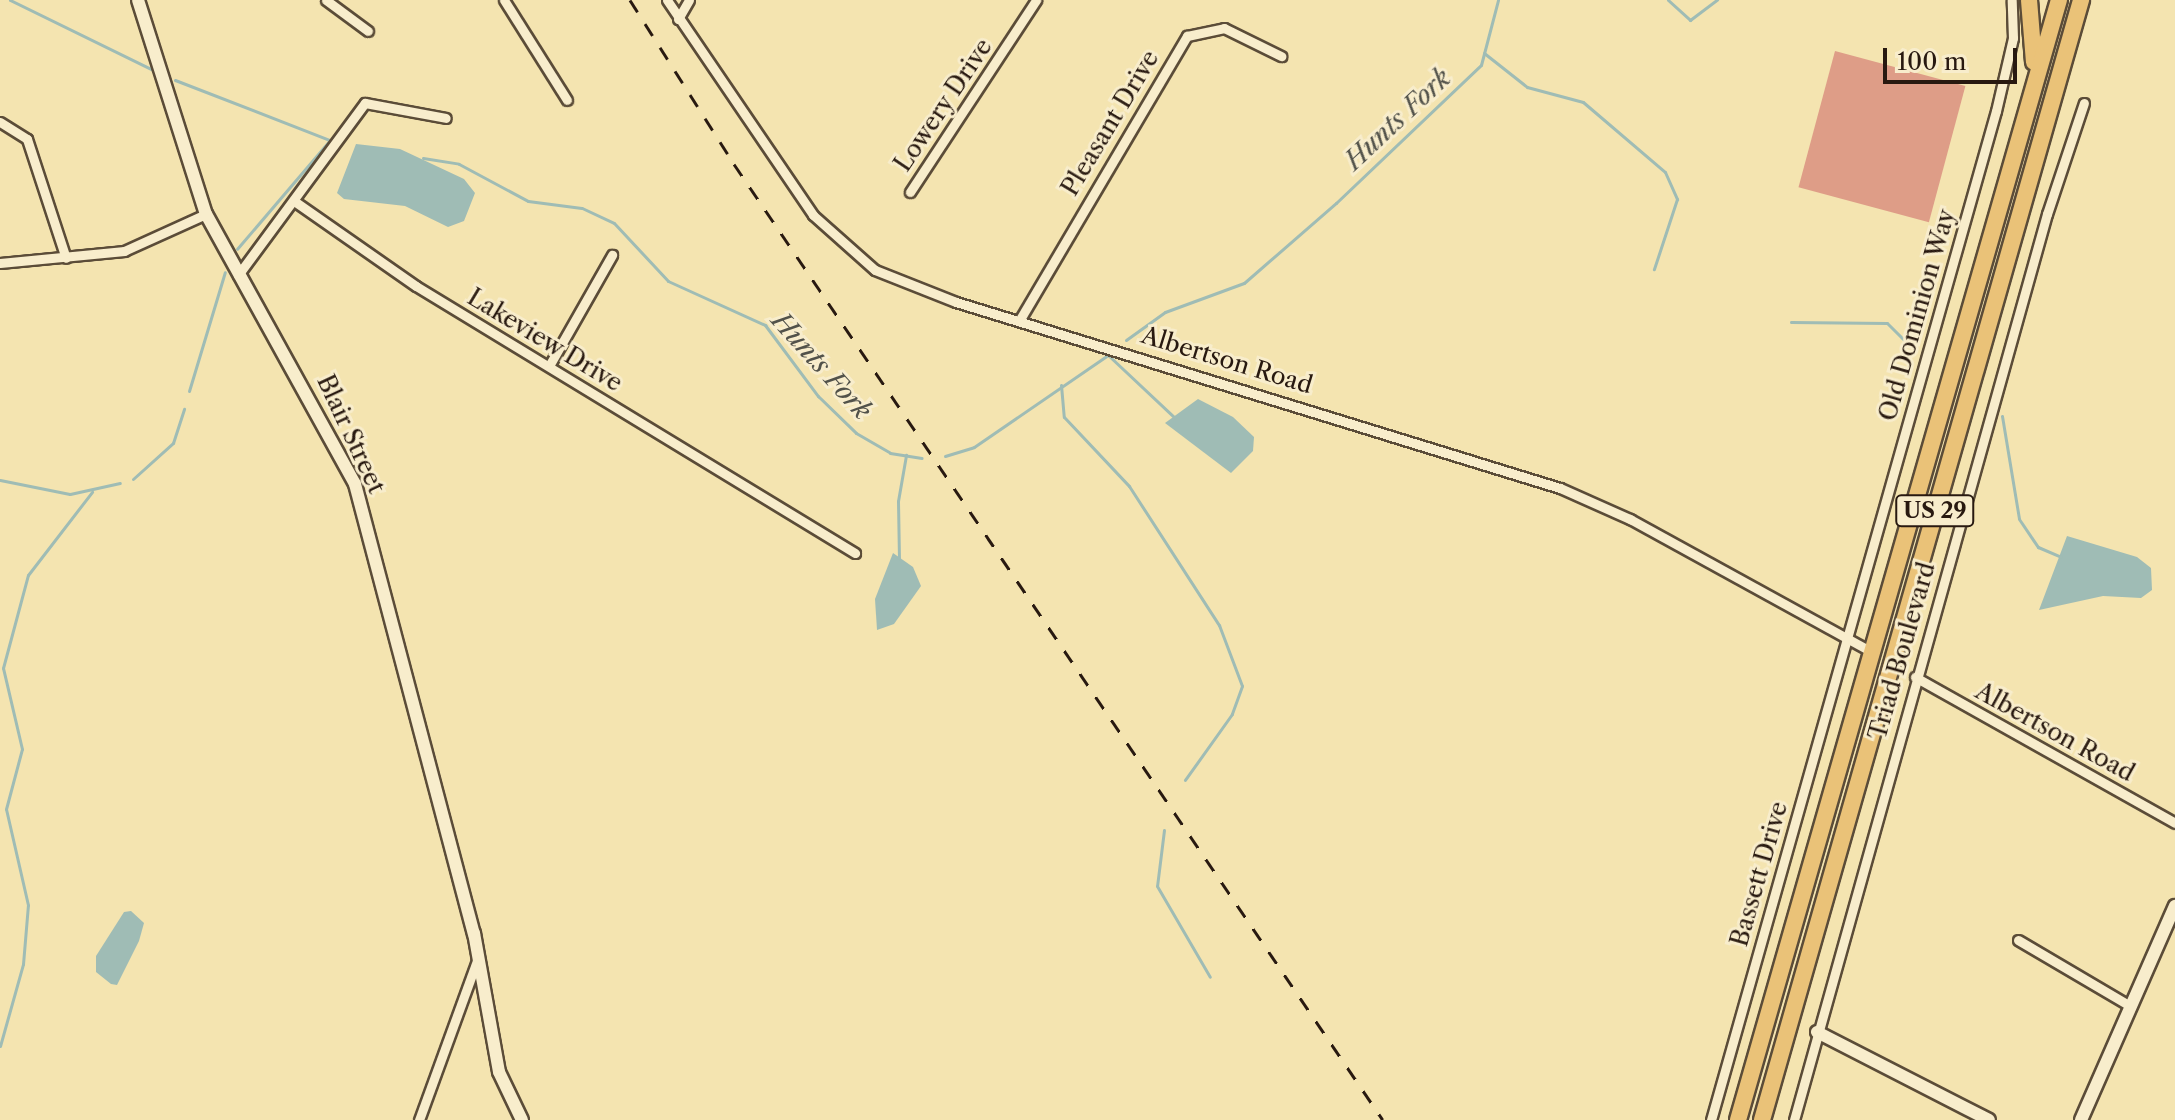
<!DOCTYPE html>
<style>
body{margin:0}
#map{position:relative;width:2175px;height:1120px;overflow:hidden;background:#f4e4b0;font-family:"Libre Caslon Text",serif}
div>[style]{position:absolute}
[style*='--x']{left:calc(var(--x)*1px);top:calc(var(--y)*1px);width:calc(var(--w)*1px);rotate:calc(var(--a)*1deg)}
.water>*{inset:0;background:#9fbcb5}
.stream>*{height:3px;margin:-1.5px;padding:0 1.5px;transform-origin:1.5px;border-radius:1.5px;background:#9fbcb5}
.building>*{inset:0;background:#de9d87;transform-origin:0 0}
.roads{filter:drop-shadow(2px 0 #5b4c38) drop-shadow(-2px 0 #5b4c38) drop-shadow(0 2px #5b4c38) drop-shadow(0 -2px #5b4c38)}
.street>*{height:9px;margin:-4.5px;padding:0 4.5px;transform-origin:4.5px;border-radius:4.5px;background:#f8edcc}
.secondary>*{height:12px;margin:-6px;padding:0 6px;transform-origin:6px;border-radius:6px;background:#f8edcc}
.highway>*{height:16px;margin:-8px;padding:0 8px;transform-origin:8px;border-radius:8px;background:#eac278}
.rail>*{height:3px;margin-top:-1.5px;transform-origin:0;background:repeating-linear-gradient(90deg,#281910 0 14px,transparent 0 28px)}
span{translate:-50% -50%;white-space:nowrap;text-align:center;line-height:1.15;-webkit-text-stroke:6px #f8edcc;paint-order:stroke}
.shield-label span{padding:2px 6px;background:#f8edcc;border:2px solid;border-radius:6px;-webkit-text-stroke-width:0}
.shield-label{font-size:22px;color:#281910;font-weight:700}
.street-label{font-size:24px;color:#281910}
.water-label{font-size:26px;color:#52524a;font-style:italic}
.scale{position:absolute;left:1883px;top:48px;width:134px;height:36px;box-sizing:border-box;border:4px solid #281910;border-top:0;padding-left:10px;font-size:24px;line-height:28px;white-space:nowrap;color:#281910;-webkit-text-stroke:6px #f8edcc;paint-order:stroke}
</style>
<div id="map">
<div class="water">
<i style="clip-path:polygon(356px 144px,400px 149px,464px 179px,475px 193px,464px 221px,448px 227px,405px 206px,344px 199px,337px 193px)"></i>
<i style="clip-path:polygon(1198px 399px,1233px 417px,1254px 437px,1253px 451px,1231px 473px,1165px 423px)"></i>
<i style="clip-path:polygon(2067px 536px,2137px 557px,2151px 568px,2152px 590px,2141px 598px,2103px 596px,2039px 610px)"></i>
<i style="clip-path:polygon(893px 553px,913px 567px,921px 586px,894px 624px,877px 630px,875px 599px)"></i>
<i style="clip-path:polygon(131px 911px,144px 923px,139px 941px,117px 985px,111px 984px,96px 972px,96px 956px,124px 912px)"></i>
</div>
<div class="stream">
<i style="--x:10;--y:0;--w:159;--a:26.1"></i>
<i style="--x:1668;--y:0;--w:30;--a:42"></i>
<i style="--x:1690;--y:20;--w:34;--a:-37"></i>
<i style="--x:1484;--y:53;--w:55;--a:38.3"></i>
<i style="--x:1527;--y:87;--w:58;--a:15"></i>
<i style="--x:1583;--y:102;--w:108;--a:40.5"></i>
<i style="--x:1665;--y:172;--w:30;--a:66"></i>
<i style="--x:1677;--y:199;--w:74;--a:108.2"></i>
<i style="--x:175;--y:80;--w:166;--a:21.2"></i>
<i style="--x:330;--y:140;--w:143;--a:130.5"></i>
<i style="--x:423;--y:158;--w:36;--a:9"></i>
<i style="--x:459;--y:164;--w:78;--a:28.2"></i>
<i style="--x:528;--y:201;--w:54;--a:7.4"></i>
<i style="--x:582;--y:208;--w:35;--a:25"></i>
<i style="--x:614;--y:223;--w:79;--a:47"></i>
<i style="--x:668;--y:281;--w:107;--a:24.4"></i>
<i style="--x:765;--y:325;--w:89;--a:53.3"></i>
<i style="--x:818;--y:396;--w:53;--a:44.2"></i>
<i style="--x:856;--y:433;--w:39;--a:30"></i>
<i style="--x:890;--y:453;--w:32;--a:9"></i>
<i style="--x:1791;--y:322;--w:96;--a:0.6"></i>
<i style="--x:1887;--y:323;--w:34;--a:45"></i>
<i style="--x:1126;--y:340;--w:48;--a:-35.7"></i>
<i style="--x:1165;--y:312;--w:84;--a:-20.2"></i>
<i style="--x:1244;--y:283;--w:122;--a:-41"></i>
<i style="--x:1336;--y:203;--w:200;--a:-43.6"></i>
<i style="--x:1481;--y:65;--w:67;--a:-75.3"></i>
<i style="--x:1061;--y:385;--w:32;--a:85"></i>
<i style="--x:1064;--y:417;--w:95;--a:46.7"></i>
<i style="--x:1129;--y:486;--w:166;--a:57.1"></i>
<i style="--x:1219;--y:625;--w:65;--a:69.3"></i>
<i style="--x:1242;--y:686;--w:30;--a:110"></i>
<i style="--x:1232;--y:714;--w:81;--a:125.5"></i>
<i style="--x:189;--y:391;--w:124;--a:-73.2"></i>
<i style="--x:2002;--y:416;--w:104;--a:80.6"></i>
<i style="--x:2019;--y:519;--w:34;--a:56"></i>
<i style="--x:2038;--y:547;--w:25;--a:23"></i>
<i style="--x:945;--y:456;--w:30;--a:-17"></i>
<i style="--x:974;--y:447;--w:163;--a:-34.5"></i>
<i style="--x:1108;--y:355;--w:91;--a:43.2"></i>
<i style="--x:133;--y:479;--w:54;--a:-42"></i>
<i style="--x:173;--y:443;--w:36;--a:-72"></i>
<i style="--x:0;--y:480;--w:71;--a:11.3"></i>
<i style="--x:70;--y:494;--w:51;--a:-12.4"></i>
<i style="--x:899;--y:559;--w:58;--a:-91"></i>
<i style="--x:898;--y:501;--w:47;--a:-80.1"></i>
<i style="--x:1164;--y:830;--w:56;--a:97.1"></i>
<i style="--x:1157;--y:886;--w:105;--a:59.8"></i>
<i style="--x:0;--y:1046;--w:85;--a:-74.3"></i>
<i style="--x:23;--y:964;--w:59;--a:-85.2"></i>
<i style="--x:28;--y:905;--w:98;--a:-102.9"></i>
<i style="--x:6;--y:809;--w:62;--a:-75.1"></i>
<i style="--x:22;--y:749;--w:83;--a:-103.2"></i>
<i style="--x:3;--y:668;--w:96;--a:-75"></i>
<i style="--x:28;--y:575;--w:105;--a:-52.4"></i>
</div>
<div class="building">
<i style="left:1835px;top:51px;width:135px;height:141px;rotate:15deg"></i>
</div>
<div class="roads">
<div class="street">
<i style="--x:326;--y:0;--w:52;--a:36.4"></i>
<i style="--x:504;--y:0;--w:118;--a:57.8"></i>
<i style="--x:667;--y:0;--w:260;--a:55.8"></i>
<i style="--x:813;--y:215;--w:83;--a:41.6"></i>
<i style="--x:875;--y:270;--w:87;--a:21.6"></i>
<i style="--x:956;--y:302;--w:632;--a:17.12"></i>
<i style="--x:1560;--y:488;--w:77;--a:23.9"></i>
<i style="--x:1630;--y:519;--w:274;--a:28.8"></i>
<i style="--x:678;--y:19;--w:22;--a:-60"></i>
<i style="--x:0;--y:122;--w:32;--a:32"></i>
<i style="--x:27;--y:139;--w:125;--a:71.9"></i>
<i style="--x:910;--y:192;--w:230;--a:-56.7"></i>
<i style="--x:297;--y:203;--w:145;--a:34.9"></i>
<i style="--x:416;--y:286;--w:514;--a:31.31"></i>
<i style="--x:0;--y:263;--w:125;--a:-5.5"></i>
<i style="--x:124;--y:251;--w:90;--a:-24.3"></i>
<i style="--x:238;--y:275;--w:214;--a:-53.6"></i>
<i style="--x:365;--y:103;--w:82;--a:10.5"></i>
<i style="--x:1019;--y:321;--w:331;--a:-59.5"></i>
<i style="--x:1187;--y:36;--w:38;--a:-12"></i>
<i style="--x:1224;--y:28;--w:64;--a:26.2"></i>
<i style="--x:549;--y:366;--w:128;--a:-60.4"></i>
<i style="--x:1915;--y:677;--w:298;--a:29.3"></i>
<i style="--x:2018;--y:940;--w:130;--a:30.5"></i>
<i style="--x:419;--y:1120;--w:172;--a:-70"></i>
<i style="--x:1711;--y:1120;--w:1048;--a:-74.23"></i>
<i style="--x:1996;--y:111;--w:75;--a:-76.9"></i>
<i style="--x:2013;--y:38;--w:38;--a:-92"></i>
<i style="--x:1794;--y:1120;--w:941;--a:-74.4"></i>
<i style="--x:2047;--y:214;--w:117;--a:-71.6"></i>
</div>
<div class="secondary">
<i style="--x:138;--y:0;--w:225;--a:72.4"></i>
<i style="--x:206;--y:214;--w:308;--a:61.1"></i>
<i style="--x:355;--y:484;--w:465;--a:75.2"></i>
<i style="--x:474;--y:933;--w:141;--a:79.8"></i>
<i style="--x:499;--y:1072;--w:53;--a:64.4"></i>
<i style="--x:1817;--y:1032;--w:193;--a:27.1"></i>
<i style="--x:2081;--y:1120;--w:234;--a:-66.3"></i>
</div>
<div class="highway">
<i style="--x:2029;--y:0;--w:62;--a:85.4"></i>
<i style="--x:1738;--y:1120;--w:1165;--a:-74.01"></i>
<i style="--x:1762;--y:1120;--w:1165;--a:-74.1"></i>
</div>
</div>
<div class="rail">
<i style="--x:630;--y:0;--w:194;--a:57.6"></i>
<i style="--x:734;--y:164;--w:1155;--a:55.83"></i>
</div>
<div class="shield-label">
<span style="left:1935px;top:511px">US 29</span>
</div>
<div class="street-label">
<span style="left:943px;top:105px;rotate:-56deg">Lowery Drive</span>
<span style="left:1110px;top:123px;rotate:-59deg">Pleasant Drive</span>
<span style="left:1917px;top:315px;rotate:-74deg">Old Dominion Way</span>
<span style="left:545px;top:340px;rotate:31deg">Lakeview Drive</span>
<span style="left:1227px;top:360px;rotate:17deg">Albertson Road</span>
<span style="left:351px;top:434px;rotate:65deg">Blair Street</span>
<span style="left:1902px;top:651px;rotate:-74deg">Triad Boulevard</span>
<span style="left:2055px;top:732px;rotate:29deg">Albertson Road</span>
<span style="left:1759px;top:874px;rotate:-74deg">Bassett Drive</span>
</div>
<div class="water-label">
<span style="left:1398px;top:120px;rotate:-43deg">Hunts Fork</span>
<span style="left:821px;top:366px;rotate:48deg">Hunts Fork</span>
</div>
<div class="scale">100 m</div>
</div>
